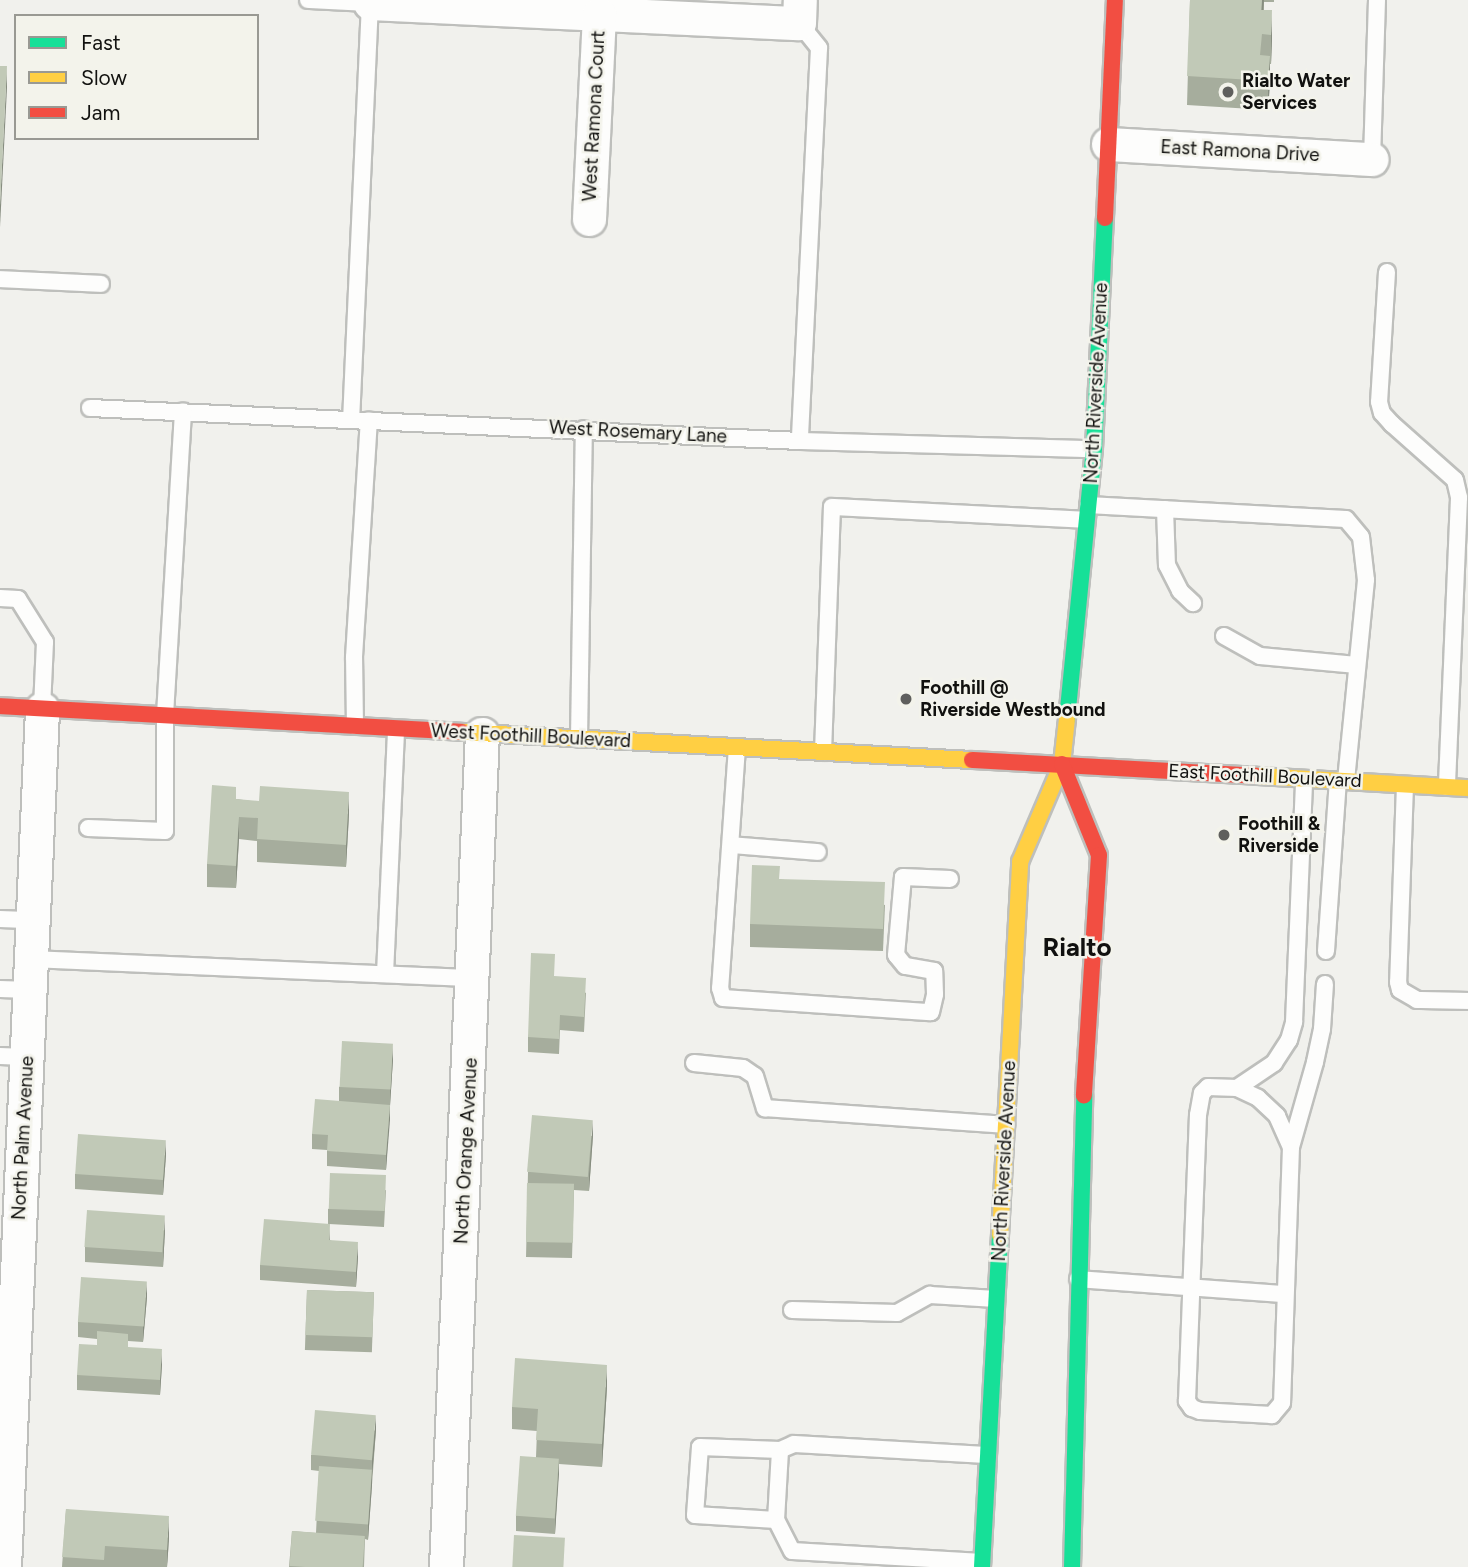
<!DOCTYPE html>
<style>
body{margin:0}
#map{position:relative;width:1468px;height:1567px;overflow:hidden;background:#f1f1ed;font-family:Figtree,sans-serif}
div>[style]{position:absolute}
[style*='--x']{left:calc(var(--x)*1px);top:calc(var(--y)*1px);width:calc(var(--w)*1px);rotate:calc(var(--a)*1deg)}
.roads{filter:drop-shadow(2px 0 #bebfbc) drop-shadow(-2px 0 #bebfbc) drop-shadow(0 2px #bebfbc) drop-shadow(0 -2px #bebfbc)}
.lane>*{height:16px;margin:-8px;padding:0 8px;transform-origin:8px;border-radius:8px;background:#fdfdfc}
.street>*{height:33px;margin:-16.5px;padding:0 16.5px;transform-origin:16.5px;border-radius:16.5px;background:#fdfdfc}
.fast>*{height:16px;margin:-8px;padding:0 8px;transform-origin:8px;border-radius:8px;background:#16e098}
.slow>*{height:16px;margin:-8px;padding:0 8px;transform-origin:8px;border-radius:8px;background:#ffcf43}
.jam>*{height:16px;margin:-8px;padding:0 8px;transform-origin:8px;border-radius:8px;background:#f24e42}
.wall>*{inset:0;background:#a6ad9d;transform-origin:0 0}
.shaded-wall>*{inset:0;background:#878d80}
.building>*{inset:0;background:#c1c9b7;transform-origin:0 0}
.dots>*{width:19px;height:19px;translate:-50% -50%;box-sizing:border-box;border:4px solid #f3f3eb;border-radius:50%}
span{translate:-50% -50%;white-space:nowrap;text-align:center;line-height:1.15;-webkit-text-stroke:5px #f3f3eb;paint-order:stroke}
.poi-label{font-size:19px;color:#11110f;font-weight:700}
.left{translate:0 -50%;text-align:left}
.street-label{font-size:19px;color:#11110f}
.district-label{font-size:26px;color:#11110f;font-weight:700}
.legend{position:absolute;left:14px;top:14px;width:245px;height:126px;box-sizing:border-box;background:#f3f3eb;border:2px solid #999993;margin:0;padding:9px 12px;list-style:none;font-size:21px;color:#11110f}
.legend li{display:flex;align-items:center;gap:14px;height:35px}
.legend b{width:35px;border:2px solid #999993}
</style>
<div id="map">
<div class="roads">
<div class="lane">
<i style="--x:308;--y:0;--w:62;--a:2.8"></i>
<i style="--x:370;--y:3;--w:416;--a:92.6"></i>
<i style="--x:799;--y:23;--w:32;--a:51"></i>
<i style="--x:819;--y:48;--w:393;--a:92.8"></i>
<i style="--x:1372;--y:159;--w:159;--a:-88.2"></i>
<i style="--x:1387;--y:272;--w:130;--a:93.5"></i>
<i style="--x:1379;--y:402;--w:11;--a:75"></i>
<i style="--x:1382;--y:413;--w:15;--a:48"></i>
<i style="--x:1392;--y:424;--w:84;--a:41.6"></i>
<i style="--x:1455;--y:480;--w:18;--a:77"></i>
<i style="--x:1459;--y:498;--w:289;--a:92.4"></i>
<i style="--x:0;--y:279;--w:101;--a:2.8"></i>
<i style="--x:90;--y:408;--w:711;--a:2.66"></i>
<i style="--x:800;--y:441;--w:294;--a:1.6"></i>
<i style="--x:1088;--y:505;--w:258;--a:3.1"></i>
<i style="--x:1346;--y:519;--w:23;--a:50"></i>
<i style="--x:1361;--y:537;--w:43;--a:83.4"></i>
<i style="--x:1366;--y:580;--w:202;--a:95.7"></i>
<i style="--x:1165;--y:509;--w:56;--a:88"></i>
<i style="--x:1167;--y:565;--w:29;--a:63"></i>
<i style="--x:1180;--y:591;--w:18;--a:43"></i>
<i style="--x:0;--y:598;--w:18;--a:3"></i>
<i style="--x:18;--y:599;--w:51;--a:57.9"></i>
<i style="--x:45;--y:642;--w:67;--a:92.6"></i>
<i style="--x:1224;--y:636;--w:41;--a:29.1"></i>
<i style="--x:1260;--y:656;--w:97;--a:5.3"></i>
<i style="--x:355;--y:726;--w:69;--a:-90.8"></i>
<i style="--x:354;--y:657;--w:237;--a:-86.4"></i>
<i style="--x:579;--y:739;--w:310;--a:-89.1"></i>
<i style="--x:737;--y:747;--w:242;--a:94"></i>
<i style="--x:720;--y:988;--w:10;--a:73"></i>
<i style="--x:723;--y:998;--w:208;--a:3.9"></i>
<i style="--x:931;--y:1012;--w:18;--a:-77"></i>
<i style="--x:935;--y:994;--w:23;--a:-92"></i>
<i style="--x:934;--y:971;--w:29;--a:-170"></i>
<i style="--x:905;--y:966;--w:14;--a:-129"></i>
<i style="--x:896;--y:955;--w:78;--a:-84.9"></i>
<i style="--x:903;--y:877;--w:47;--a:2.4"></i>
<i style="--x:823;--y:752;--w:245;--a:-87.9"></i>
<i style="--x:832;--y:507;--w:254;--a:2.9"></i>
<i style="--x:1405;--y:785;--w:197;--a:92"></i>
<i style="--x:1398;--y:982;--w:8;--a:76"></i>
<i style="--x:1400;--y:990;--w:20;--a:30"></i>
<i style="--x:1417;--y:1000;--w:51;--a:1.1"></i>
<i style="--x:88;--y:828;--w:77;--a:2.2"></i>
<i style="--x:165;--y:831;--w:116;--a:-90"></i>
<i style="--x:165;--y:715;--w:304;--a:-86.6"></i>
<i style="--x:731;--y:845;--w:87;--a:4.6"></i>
<i style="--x:0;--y:919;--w:33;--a:2"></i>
<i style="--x:1326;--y:951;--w:171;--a:-86"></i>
<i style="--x:31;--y:959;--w:443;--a:2.5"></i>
<i style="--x:385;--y:974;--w:245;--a:-87.4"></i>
<i style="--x:0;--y:989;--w:30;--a:2"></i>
<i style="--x:0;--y:1056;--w:26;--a:2"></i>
<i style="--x:694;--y:1063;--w:49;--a:5.8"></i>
<i style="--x:743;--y:1068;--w:14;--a:34"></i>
<i style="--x:755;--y:1076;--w:34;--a:73"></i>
<i style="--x:765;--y:1108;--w:242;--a:4"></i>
<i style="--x:1208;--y:1087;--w:29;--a:2"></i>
<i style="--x:1237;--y:1088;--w:23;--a:25"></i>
<i style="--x:1258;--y:1098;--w:26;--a:43"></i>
<i style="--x:1277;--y:1116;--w:34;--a:66"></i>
<i style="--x:1291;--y:1147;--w:256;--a:92"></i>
<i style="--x:1282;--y:1403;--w:16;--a:130"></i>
<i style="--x:1272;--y:1415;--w:72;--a:-176.8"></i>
<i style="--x:1200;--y:1411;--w:9;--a:-159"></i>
<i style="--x:1192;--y:1408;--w:9;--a:-126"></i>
<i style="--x:1187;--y:1401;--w:286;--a:-87.8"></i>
<i style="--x:1198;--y:1115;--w:22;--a:-80"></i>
<i style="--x:1202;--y:1093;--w:8;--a:-45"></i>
<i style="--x:1237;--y:1088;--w:45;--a:-34"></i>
<i style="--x:1274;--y:1063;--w:27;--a:-57"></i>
<i style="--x:1289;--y:1040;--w:19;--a:-74"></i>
<i style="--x:1294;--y:1022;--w:243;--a:-87.6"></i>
<i style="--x:1291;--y:1147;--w:88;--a:-74.2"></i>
<i style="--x:1315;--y:1062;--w:34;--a:-78"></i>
<i style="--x:1322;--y:1029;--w:45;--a:-86.2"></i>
<i style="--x:1078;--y:1279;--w:207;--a:4.2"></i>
<i style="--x:792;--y:1310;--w:105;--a:1.6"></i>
<i style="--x:897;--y:1313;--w:38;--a:-29"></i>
<i style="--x:930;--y:1295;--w:66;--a:3.5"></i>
<i style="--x:776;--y:1520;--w:81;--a:-176.5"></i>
<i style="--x:695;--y:1515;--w:68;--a:-85.8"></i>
<i style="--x:700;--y:1447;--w:80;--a:2.1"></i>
<i style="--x:982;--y:1562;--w:190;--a:-176.7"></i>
<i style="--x:792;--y:1551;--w:35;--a:-117"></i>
<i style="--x:776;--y:1520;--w:70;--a:-86.7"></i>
<i style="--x:780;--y:1450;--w:15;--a:-23"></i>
<i style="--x:794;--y:1444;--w:193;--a:3.3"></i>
</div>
<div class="street">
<i style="--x:370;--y:3;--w:429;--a:2.7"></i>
<i style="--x:799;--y:23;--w:23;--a:-88"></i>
<i style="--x:1108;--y:144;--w:264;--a:3.3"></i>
<i style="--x:589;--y:219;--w:205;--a:-87.2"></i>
<i style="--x:4;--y:1567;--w:859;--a:-87.46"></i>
<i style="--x:446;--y:1567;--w:834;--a:-87.53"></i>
</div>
<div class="fast">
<i style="--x:1067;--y:719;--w:271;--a:-84.3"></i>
<i style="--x:1094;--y:449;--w:231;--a:-87.3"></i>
<i style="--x:982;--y:1567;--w:332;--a:-86.9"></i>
<i style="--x:1072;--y:1567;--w:471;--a:-88.5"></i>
</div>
<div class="slow">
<i style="--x:461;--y:732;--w:512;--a:3.14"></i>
<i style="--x:1257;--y:776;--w:211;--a:3.3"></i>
<i style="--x:1000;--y:1235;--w:374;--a:-86.9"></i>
<i style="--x:1020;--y:862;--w:107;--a:-66.8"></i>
<i style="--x:1062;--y:764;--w:45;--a:-83.7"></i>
</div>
<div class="jam">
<i style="--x:1105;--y:218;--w:218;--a:-87.4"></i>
<i style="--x:0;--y:706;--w:462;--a:3.2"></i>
<i style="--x:972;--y:760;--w:285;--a:3.2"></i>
<i style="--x:1062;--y:764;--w:98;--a:67.9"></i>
<i style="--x:1099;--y:855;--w:241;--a:93.6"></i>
</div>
</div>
<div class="wall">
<i style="clip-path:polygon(1190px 0,1274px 0,1274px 2px,1264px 2px,1264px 10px,1272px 39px,1271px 64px,1270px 64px,1268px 110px,1187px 105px)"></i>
<i style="clip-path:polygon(236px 799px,349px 814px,346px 867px,257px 862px,257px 841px,239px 839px,236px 888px,207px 887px,207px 864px)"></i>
<i style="clip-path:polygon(780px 879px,885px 905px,883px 951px,750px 947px,750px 924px)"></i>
<i style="clip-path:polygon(555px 977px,586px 993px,584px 1032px,560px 1030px,559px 1054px,528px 1052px,528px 1037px)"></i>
<i style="clip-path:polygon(393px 1059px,386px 1170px,327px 1166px,327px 1150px,312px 1149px,312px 1134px,339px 1101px,339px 1087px)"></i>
<i style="clip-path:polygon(593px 1135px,589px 1191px,574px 1190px,572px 1258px,526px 1257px,528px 1172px)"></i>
<i style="clip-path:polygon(166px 1155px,163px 1195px,75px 1189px,75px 1174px)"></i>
<i style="clip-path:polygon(386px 1190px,384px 1227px,329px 1224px,330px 1240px,358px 1257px,356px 1287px,260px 1280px,260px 1265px,328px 1224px,328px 1209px)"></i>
<i style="clip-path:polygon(165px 1230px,163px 1267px,85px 1262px,85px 1247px)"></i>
<i style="left:307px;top:1290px;width:67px;height:60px;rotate:2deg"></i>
<i style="clip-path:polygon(147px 1297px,143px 1342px,128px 1341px,128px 1347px,162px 1364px,160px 1395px,77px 1390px,77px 1375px,97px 1345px,97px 1339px,78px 1337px,78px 1322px)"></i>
<i style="clip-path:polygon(607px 1387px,602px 1467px,559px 1464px,555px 1534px,516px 1531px,516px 1516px,536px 1457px,537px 1431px,512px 1429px,512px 1407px)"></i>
<i style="clip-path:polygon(376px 1430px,368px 1540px,365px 1539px,364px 1567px,289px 1567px,292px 1531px,316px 1533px,319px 1471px,311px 1470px,311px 1455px)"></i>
<i style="clip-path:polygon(66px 1509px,169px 1538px,167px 1567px,62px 1567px)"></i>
</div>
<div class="shaded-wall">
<i style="clip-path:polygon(1262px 0,1264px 0,1261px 39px)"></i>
<i style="clip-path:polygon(1272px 10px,1272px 39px,1271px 64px,1271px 35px)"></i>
<i style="clip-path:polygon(1270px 56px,1270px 85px,1268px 110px,1268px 81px)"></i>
<i style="clip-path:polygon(7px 66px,7px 88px,0 227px,0 205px)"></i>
<i style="clip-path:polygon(349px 792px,349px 814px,346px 867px,346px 845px)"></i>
<i style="clip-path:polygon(239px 817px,239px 839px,236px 888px,236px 866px)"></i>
<i style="clip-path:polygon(393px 1044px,393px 1059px,390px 1105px,390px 1090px)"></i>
<i style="clip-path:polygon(390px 1105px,390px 1120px,386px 1170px,386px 1155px)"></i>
<i style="clip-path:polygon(593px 1120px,593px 1135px,589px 1191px,589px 1176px)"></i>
<i style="clip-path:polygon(166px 1140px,166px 1155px,163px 1195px,163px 1180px)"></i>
<i style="clip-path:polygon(165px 1215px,165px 1230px,163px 1267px,163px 1252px)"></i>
<i style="clip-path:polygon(358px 1242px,358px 1257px,356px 1287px,356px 1272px)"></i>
<i style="clip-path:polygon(147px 1282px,147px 1297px,143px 1342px,143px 1327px)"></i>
<i style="clip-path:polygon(162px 1349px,162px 1364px,160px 1395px,160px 1380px)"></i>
<i style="clip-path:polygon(607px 1365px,607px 1387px,602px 1467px,602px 1444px)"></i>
<i style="clip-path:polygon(376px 1415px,376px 1430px,372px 1476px,372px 1461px)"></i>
<i style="clip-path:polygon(559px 1459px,559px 1474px,555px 1534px,555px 1519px)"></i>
<i style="clip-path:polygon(372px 1470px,372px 1485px,368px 1540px,368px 1525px)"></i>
<i style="clip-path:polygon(169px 1516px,169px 1538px,167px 1567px,167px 1550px)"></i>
</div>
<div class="building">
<i style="clip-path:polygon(1190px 0,1262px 0,1261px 10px,1272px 10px,1271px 35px,1262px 34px,1260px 55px,1270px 56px,1268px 81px,1187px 76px)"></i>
<i style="clip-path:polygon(0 66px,7px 66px,0 205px)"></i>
<i style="clip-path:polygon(212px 785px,236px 787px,236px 799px,259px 801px,260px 786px,349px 792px,346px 845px,257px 839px,258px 818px,239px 817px,236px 866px,207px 864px)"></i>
<i style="clip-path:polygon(752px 865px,780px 866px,779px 879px,885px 882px,883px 929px,750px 924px)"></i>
<i style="clip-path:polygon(531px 953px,555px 954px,554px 976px,586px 978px,584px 1017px,560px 1015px,559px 1039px,528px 1037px)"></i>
<i style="left:342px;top:1041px;width:51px;height:46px;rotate:3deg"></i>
<i style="clip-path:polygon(315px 1099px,390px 1105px,386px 1155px,327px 1151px,328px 1135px,312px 1134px)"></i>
<i style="left:532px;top:1115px;width:61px;height:57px;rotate:5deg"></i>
<i style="left:78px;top:1134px;width:88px;height:40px;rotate:4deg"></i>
<i style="left:330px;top:1173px;width:56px;height:36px;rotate:2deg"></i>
<i style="left:527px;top:1183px;width:47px;height:59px;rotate:1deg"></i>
<i style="left:87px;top:1210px;width:78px;height:37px;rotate:4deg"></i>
<i style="clip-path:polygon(264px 1219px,330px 1224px,329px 1240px,358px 1242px,356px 1272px,260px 1265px)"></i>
<i style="left:81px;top:1277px;width:66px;height:45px;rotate:4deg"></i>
<i style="left:307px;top:1290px;width:67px;height:45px;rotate:2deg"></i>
<i style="clip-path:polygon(97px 1331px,128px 1334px,128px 1347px,162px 1349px,160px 1380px,77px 1375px,79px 1344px,97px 1345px)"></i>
<i style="clip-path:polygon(515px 1358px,607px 1365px,602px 1444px,536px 1440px,538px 1409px,512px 1407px)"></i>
<i style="left:315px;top:1410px;width:61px;height:45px;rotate:5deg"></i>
<i style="left:520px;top:1456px;width:39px;height:60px;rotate:4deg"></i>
<i style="left:319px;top:1466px;width:53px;height:55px;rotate:4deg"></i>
<i style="clip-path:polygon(66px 1509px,169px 1516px,167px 1550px,105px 1546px,104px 1560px,62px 1557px)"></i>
<i style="left:292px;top:1531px;width:73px;height:35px;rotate:4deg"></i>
<i style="left:514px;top:1535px;width:51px;height:32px;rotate:3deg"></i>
</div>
<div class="dots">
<i style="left:1228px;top:92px;background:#5f5f5d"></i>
<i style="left:906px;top:699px;background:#5f5f5d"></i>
<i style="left:1224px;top:835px;background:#5f5f5d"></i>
</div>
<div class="poi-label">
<span class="left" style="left:1242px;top:92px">Rialto Water<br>Services</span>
<span class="left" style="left:920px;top:699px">Foothill @<br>Riverside Westbound</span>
<span class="left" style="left:1238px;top:835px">Foothill &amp;<br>Riverside</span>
</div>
<div class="street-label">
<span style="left:594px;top:116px;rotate:-87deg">West Ramona Court</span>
<span style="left:1240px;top:151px;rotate:3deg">East Ramona Drive</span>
<span style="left:1096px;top:383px;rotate:-87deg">North Riverside Avenue</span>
<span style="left:638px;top:432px;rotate:3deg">West Rosemary Lane</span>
<span style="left:531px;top:736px;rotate:3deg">West Foothill Boulevard</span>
<span style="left:1265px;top:776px;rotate:3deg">East Foothill Boulevard</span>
<span style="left:23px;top:1138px;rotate:-87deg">North Palm Avenue</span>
<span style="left:466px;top:1151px;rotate:-87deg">North Orange Avenue</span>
<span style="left:1004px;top:1161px;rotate:-87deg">North Riverside Avenue</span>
</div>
<div class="district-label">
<span style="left:1077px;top:948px">Rialto</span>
</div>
<ul class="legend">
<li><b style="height:9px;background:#16e098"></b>Fast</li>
<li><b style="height:9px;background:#ffcf43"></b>Slow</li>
<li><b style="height:9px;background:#f24e42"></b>Jam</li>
</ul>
</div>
